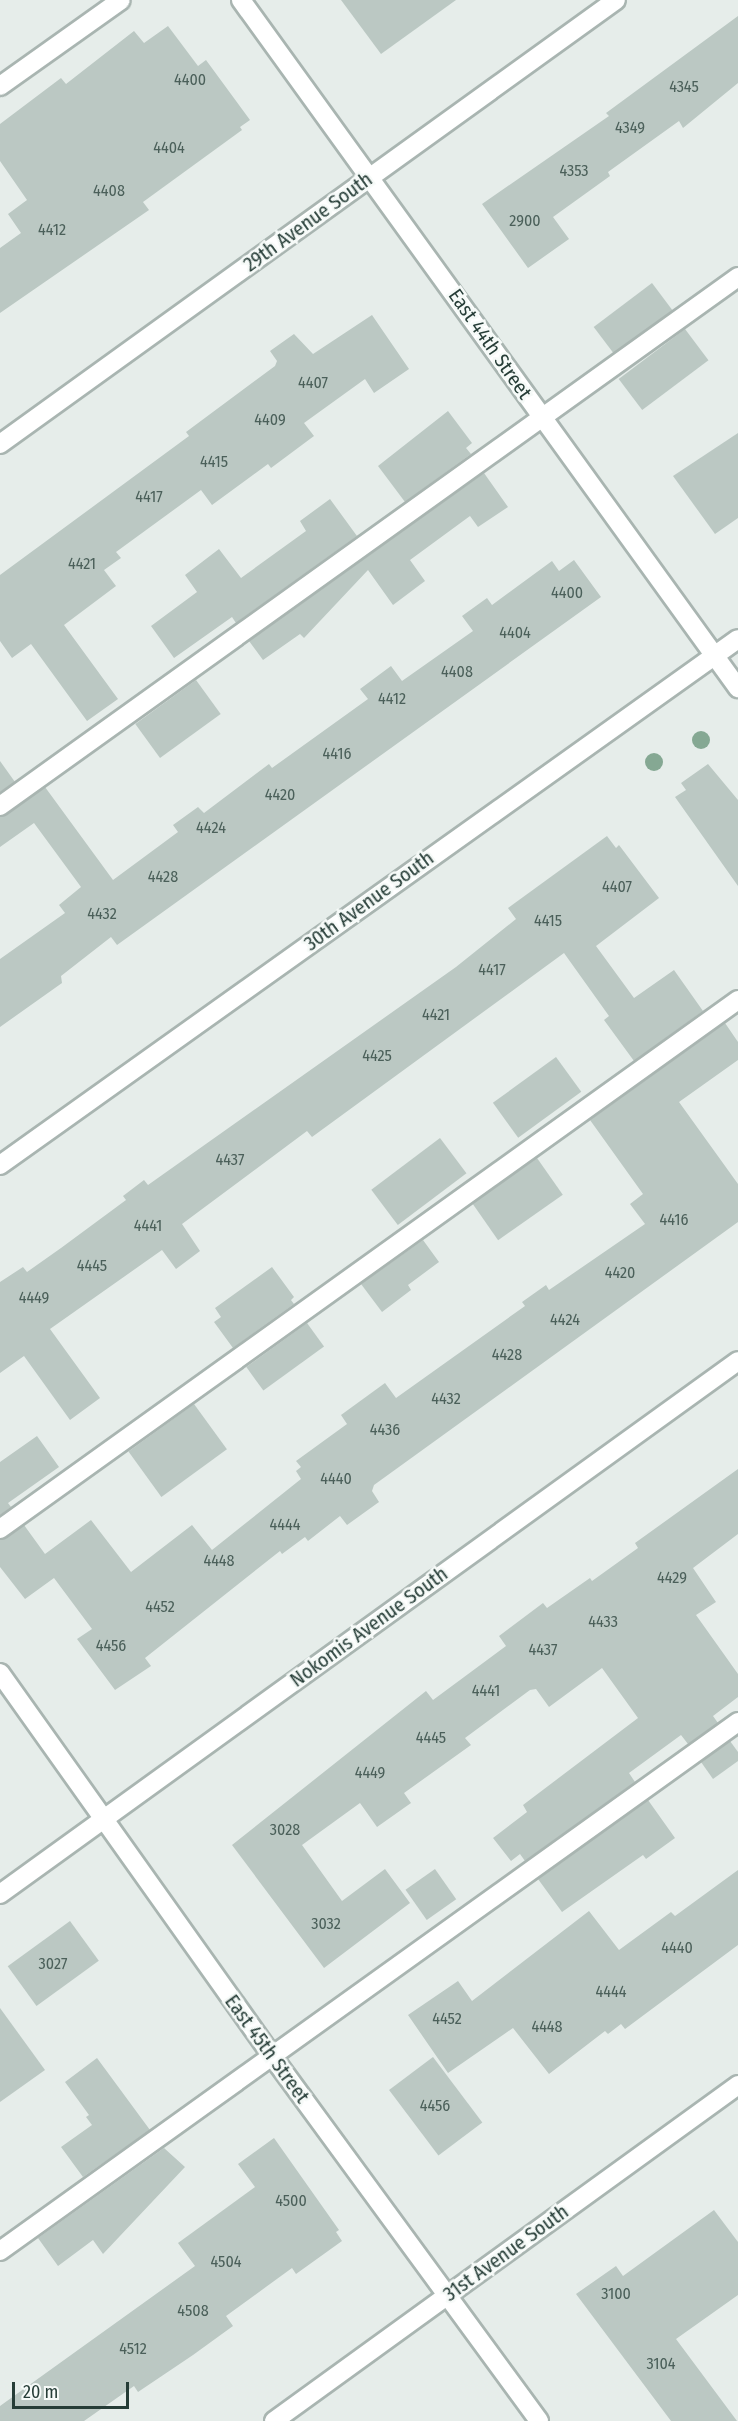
<!DOCTYPE html>
<style>
body{margin:0}
#map{position:relative;width:738px;height:2421px;overflow:hidden;background:#e6edea;font-family:"Fira Sans Condensed",sans-serif}
div>[style]{position:absolute}
[style*='--x']{left:calc(var(--x)*1px);top:calc(var(--y)*1px);width:calc(var(--w)*1px);rotate:calc(var(--a)*1deg)}
.building>*{inset:0;background:#bbc8c3;transform-origin:0 0}
.roads{filter:drop-shadow(2px 0 #a9b5b1) drop-shadow(-2px 0 #a9b5b1) drop-shadow(0 2px #a9b5b1) drop-shadow(0 -2px #a9b5b1)}
.service>*{height:18px;margin:-9px;padding:0 9px;transform-origin:9px;border-radius:9px;background:#fff}
.minor>*{height:18px;margin:-9px;padding:0 9px;transform-origin:9px;border-radius:9px;background:#fff}
.trees>*{width:18px;height:18px;margin:-9px;border-radius:50%;background:#85a893}
span{translate:-50% -50%;white-space:nowrap;text-align:center;line-height:1.15;-webkit-text-stroke:5px #f6faf8;paint-order:stroke}
.number-label{font-size:16px;color:#4b605a}
.number-label span{-webkit-text-stroke-width:0}
.street-label{font-size:20px;color:#263d37}
.scale{position:absolute;left:12px;top:2382px;width:117px;height:27px;box-sizing:border-box;border:3px solid #263d37;border-top:0;padding-left:8px;font-size:18px;line-height:21px;white-space:nowrap;color:#263d37;-webkit-text-stroke:4px #f6faf8;paint-order:stroke}
</style>
<div id="map">
<div class="building">
<i style="clip-path:polygon(341px 0,456px 0,381px 54px)"></i>
<i style="clip-path:polygon(738px 16px,738px 83px,683px 128px,679px 121px,608px 172px,610px 176px,553px 217px,569px 239px,528px 268px,482px 204px,609px 116px,606px 113px)"></i>
<i style="clip-path:polygon(168px 26px,198px 66px,206px 60px,250px 120px,240px 127px,242px 130px,143px 202px,149px 210px,0 313px,0 248px,21px 233px,8px 214px,27px 200px,0 161px,0 124px,61px 78px,66px 84px,134px 31px,144px 43px)"></i>
<i style="left:652px;top:283px;width:34px;height:73px;rotate:53deg"></i>
<i style="clip-path:polygon(372px 315px,409px 369px,374px 393px,365px 379px,304px 423px,314px 436px,271px 468px,268px 464px,212px 505px,201px 490px,116px 552px,121px 558px,104px 570px,116px 586px,64px 625px,118px 699px,87px 721px,31px 644px,12px 658px,0 641px,0 575px,189px 436px,186px 432px,275px 366px,277px 361px,270px 351px,294px 334px,313px 354px)"></i>
<i style="left:685px;top:329px;width:39px;height:83px;rotate:53deg"></i>
<i style="clip-path:polygon(448px 411px,472px 443px,466px 448px,471px 454px,405px 502px,378px 466px)"></i>
<i style="clip-path:polygon(738px 433px,738px 518px,715px 534px,673px 476px)"></i>
<i style="clip-path:polygon(484px 473px,508px 507px,478px 527px,470px 516px,410px 560px,425px 581px,393px 605px,368px 570px,304px 638px,300px 634px,263px 660px,249px 641px)"></i>
<i style="clip-path:polygon(330px 499px,357px 536px,236px 623px,232px 617px,174px 658px,151px 626px,197px 592px,185px 575px,219px 549px,241px 578px,306px 531px,300px 521px)"></i>
<i style="clip-path:polygon(574px 560px,601px 597px,117px 945px,111px 937px,61px 976px,62px 983px,0 1027px,0 959px,65px 913px,59px 905px,81px 887px,34px 823px,0 847px,0 817px,45px 787px,113px 880px,178px 832px,173px 825px,198px 807px,204px 813px,269px 764px,272px 768px,368px 699px,360px 689px,391px 666px,402px 681px,473px 631px,462px 616px,487px 598px,492px 605px,552px 561px,559px 571px)"></i>
<i style="left:196px;top:680px;width:42px;height:75px;rotate:54deg"></i>
<i style="clip-path:polygon(0 761px,15px 782px,0 792px)"></i>
<i style="clip-path:polygon(708px 764px,738px 800px,738px 886px,675px 797px,686px 790px,681px 783px)"></i>
<i style="clip-path:polygon(607px 836px,616px 848px,619px 845px,659px 898px,596px 946px,634px 998px,674px 970px,703px 1011px,634px 1061px,604px 1020px,609px 1016px,564px 953px,312px 1137px,307px 1131px,182px 1224px,200px 1251px,176px 1269px,162px 1250px,50px 1329px,100px 1398px,70px 1420px,24px 1356px,0 1373px,0 1282px,23px 1267px,27px 1272px,61px 1248px,126px 1200px,123px 1196px,144px 1180px,148px 1185px,456px 967px,516px 919px,508px 908px)"></i>
<i style="clip-path:polygon(725px 1023px,738px 1042px,738px 1060px,679px 1102px,738px 1184px,738px 1222px,374px 1485px,372px 1491px,379px 1502px,347px 1525px,340px 1516px,308px 1541px,305px 1537px,282px 1554px,280px 1551px,145px 1658px,151px 1666px,115px 1690px,77px 1639px,92px 1629px,54px 1578px,25px 1599px,0 1567px,0 1540px,24px 1525px,45px 1554px,91px 1520px,131px 1572px,192px 1525px,212px 1550px,301px 1479px,296px 1471px,301px 1467px,296px 1461px,347px 1424px,341px 1415px,385px 1383px,396px 1398px,525px 1306px,522px 1302px,546px 1285px,549px 1290px,645px 1224px,630px 1204px,643px 1194px,590px 1120px)"></i>
<i style="left:556px;top:1057px;width:43px;height:78px;rotate:54deg"></i>
<i style="left:440px;top:1138px;width:44px;height:86px;rotate:53deg"></i>
<i style="left:537px;top:1158px;width:45px;height:79px;rotate:55deg"></i>
<i style="clip-path:polygon(423px 1240px,439px 1262px,408px 1285px,411px 1290px,382px 1312px,361px 1284px)"></i>
<i style="clip-path:polygon(272px 1267px,294px 1297px,291px 1300px,294px 1304px,233px 1348px,214px 1322px,221px 1317px,215px 1308px)"></i>
<i style="left:307px;top:1323px;width:29px;height:75px;rotate:54deg"></i>
<i style="left:194px;top:1404px;width:56px;height:81px;rotate:54deg"></i>
<i style="clip-path:polygon(37px 1436px,59px 1467px,8px 1503px,11px 1507px,0 1515px,0 1462px)"></i>
<i style="clip-path:polygon(738px 1469px,738px 1534px,693px 1568px,716px 1602px,696px 1615px,738px 1674px,738px 1697px,713px 1716px,718px 1723px,688px 1744px,681px 1735px,629px 1773px,635px 1782px,525px 1861px,520px 1854px,511px 1861px,493px 1838px,527px 1812px,523px 1805px,638px 1718px,602px 1668px,549px 1707px,536px 1689px,530px 1690px,465px 1738px,471px 1745px,404px 1793px,411px 1803px,377px 1827px,360px 1803px,302px 1845px,342px 1901px,385px 1869px,410px 1903px,324px 1968px,232px 1845px,426px 1691px,433px 1700px,506px 1646px,499px 1636px,543px 1603px,547px 1608px,590px 1578px,592px 1581px,638px 1548px,635px 1543px)"></i>
<i style="clip-path:polygon(730px 1741px,738px 1752px,738px 1761px,713px 1779px,701px 1762px)"></i>
<i style="clip-path:polygon(648px 1800px,675px 1838px,646px 1859px,643px 1855px,562px 1912px,538px 1879px)"></i>
<i style="left:435px;top:1869px;width:37px;height:36px;rotate:55deg"></i>
<i style="clip-path:polygon(738px 1870px,738px 1945px,625px 2029px,621px 2024px,608px 2034px,605px 2031px,549px 2074px,513px 2028px,448px 2073px,408px 2015px,458px 1981px,472px 2001px,589px 1911px,619px 1950px,671px 1912px,675px 1916px)"></i>
<i style="left:70px;top:1921px;width:49px;height:77px;rotate:54deg"></i>
<i style="clip-path:polygon(0 2008px,45px 2070px,0 2102px)"></i>
<i style="left:433px;top:2057px;width:82px;height:55px;rotate:53deg"></i>
<i style="clip-path:polygon(97px 2058px,150px 2130px,83px 2177px,61px 2147px,92px 2125px,86px 2117px,89px 2115px,65px 2082px)"></i>
<i style="clip-path:polygon(274px 2138px,339px 2230px,336px 2232px,342px 2241px,296px 2274px,292px 2268px,226px 2316px,233px 2326px,193px 2355px,138px 2392px,134px 2386px,84px 2421px,0 2421px,0 2406px,195px 2266px,178px 2243px,255px 2187px,238px 2164px)"></i>
<i style="clip-path:polygon(164px 2148px,185px 2167px,103px 2254px,93px 2240px,58px 2266px,38px 2238px)"></i>
<i style="clip-path:polygon(714px 2210px,738px 2242px,738px 2295px,676px 2339px,737px 2421px,671px 2421px,576px 2294px,616px 2266px,623px 2276px)"></i>
</div>
<div class="roads">
<div class="service">
<i style="--x:0;--y:86;--w:148;--a:-35.4"></i>
<i style="--x:0;--y:806;--w:908;--a:-35.63"></i>
<i style="--x:0;--y:1529;--w:908;--a:-35.63"></i>
<i style="--x:0;--y:2251;--w:908;--a:-35.63"></i>
</div>
<div class="minor">
<i style="--x:241;--y:0;--w:849;--a:54.16"></i>
<i style="--x:0;--y:444;--w:759;--a:-35.78"></i>
<i style="--x:0;--y:1165;--w:906;--a:-35.48"></i>
<i style="--x:0;--y:1673;--w:470;--a:54.6"></i>
<i style="--x:272;--y:2056;--w:452;--a:53.8"></i>
<i style="--x:0;--y:1894;--w:910;--a:-35.84"></i>
<i style="--x:274;--y:2421;--w:573;--a:-35.91"></i>
</div>
</div>
<div class="trees">
<i style="left:701px;top:740px"></i>
<i style="left:654px;top:762px"></i>
</div>
<div class="number-label">
<span style="left:190px;top:80px">4400</span>
<span style="left:684px;top:87px">4345</span>
<span style="left:630px;top:128px">4349</span>
<span style="left:169px;top:148px">4404</span>
<span style="left:574px;top:171px">4353</span>
<span style="left:109px;top:191px">4408</span>
<span style="left:525px;top:221px">2900</span>
<span style="left:52px;top:230px">4412</span>
<span style="left:313px;top:383px">4407</span>
<span style="left:270px;top:420px">4409</span>
<span style="left:214px;top:462px">4415</span>
<span style="left:149px;top:497px">4417</span>
<span style="left:82px;top:564px">4421</span>
<span style="left:567px;top:593px">4400</span>
<span style="left:515px;top:633px">4404</span>
<span style="left:457px;top:672px">4408</span>
<span style="left:392px;top:699px">4412</span>
<span style="left:337px;top:754px">4416</span>
<span style="left:280px;top:795px">4420</span>
<span style="left:211px;top:828px">4424</span>
<span style="left:163px;top:877px">4428</span>
<span style="left:617px;top:887px">4407</span>
<span style="left:102px;top:914px">4432</span>
<span style="left:548px;top:921px">4415</span>
<span style="left:492px;top:970px">4417</span>
<span style="left:436px;top:1015px">4421</span>
<span style="left:377px;top:1056px">4425</span>
<span style="left:230px;top:1160px">4437</span>
<span style="left:674px;top:1220px">4416</span>
<span style="left:148px;top:1226px">4441</span>
<span style="left:92px;top:1266px">4445</span>
<span style="left:620px;top:1273px">4420</span>
<span style="left:34px;top:1298px">4449</span>
<span style="left:565px;top:1320px">4424</span>
<span style="left:507px;top:1355px">4428</span>
<span style="left:446px;top:1399px">4432</span>
<span style="left:385px;top:1430px">4436</span>
<span style="left:336px;top:1479px">4440</span>
<span style="left:285px;top:1525px">4444</span>
<span style="left:219px;top:1561px">4448</span>
<span style="left:672px;top:1578px">4429</span>
<span style="left:160px;top:1607px">4452</span>
<span style="left:603px;top:1622px">4433</span>
<span style="left:111px;top:1646px">4456</span>
<span style="left:543px;top:1650px">4437</span>
<span style="left:486px;top:1691px">4441</span>
<span style="left:431px;top:1738px">4445</span>
<span style="left:370px;top:1773px">4449</span>
<span style="left:285px;top:1830px">3028</span>
<span style="left:326px;top:1924px">3032</span>
<span style="left:677px;top:1948px">4440</span>
<span style="left:53px;top:1964px">3027</span>
<span style="left:611px;top:1992px">4444</span>
<span style="left:447px;top:2019px">4452</span>
<span style="left:547px;top:2027px">4448</span>
<span style="left:435px;top:2106px">4456</span>
<span style="left:291px;top:2201px">4500</span>
<span style="left:226px;top:2262px">4504</span>
<span style="left:616px;top:2294px">3100</span>
<span style="left:193px;top:2311px">4508</span>
<span style="left:133px;top:2349px">4512</span>
<span style="left:661px;top:2364px">3104</span>
</div>
<div class="street-label">
<span style="left:308px;top:222px;rotate:-36deg">29th Avenue South</span>
<span style="left:490px;top:344px;rotate:55deg">East 44th Street</span>
<span style="left:369px;top:901px;rotate:-36deg">30th Avenue South</span>
<span style="left:369px;top:1627px;rotate:-36deg">Nokomis Avenue South</span>
<span style="left:267px;top:2049px;rotate:54deg">East 45th Street</span>
<span style="left:506px;top:2253px;rotate:-36deg">31st Avenue South</span>
</div>
<div class="scale">20 m</div>
</div>
